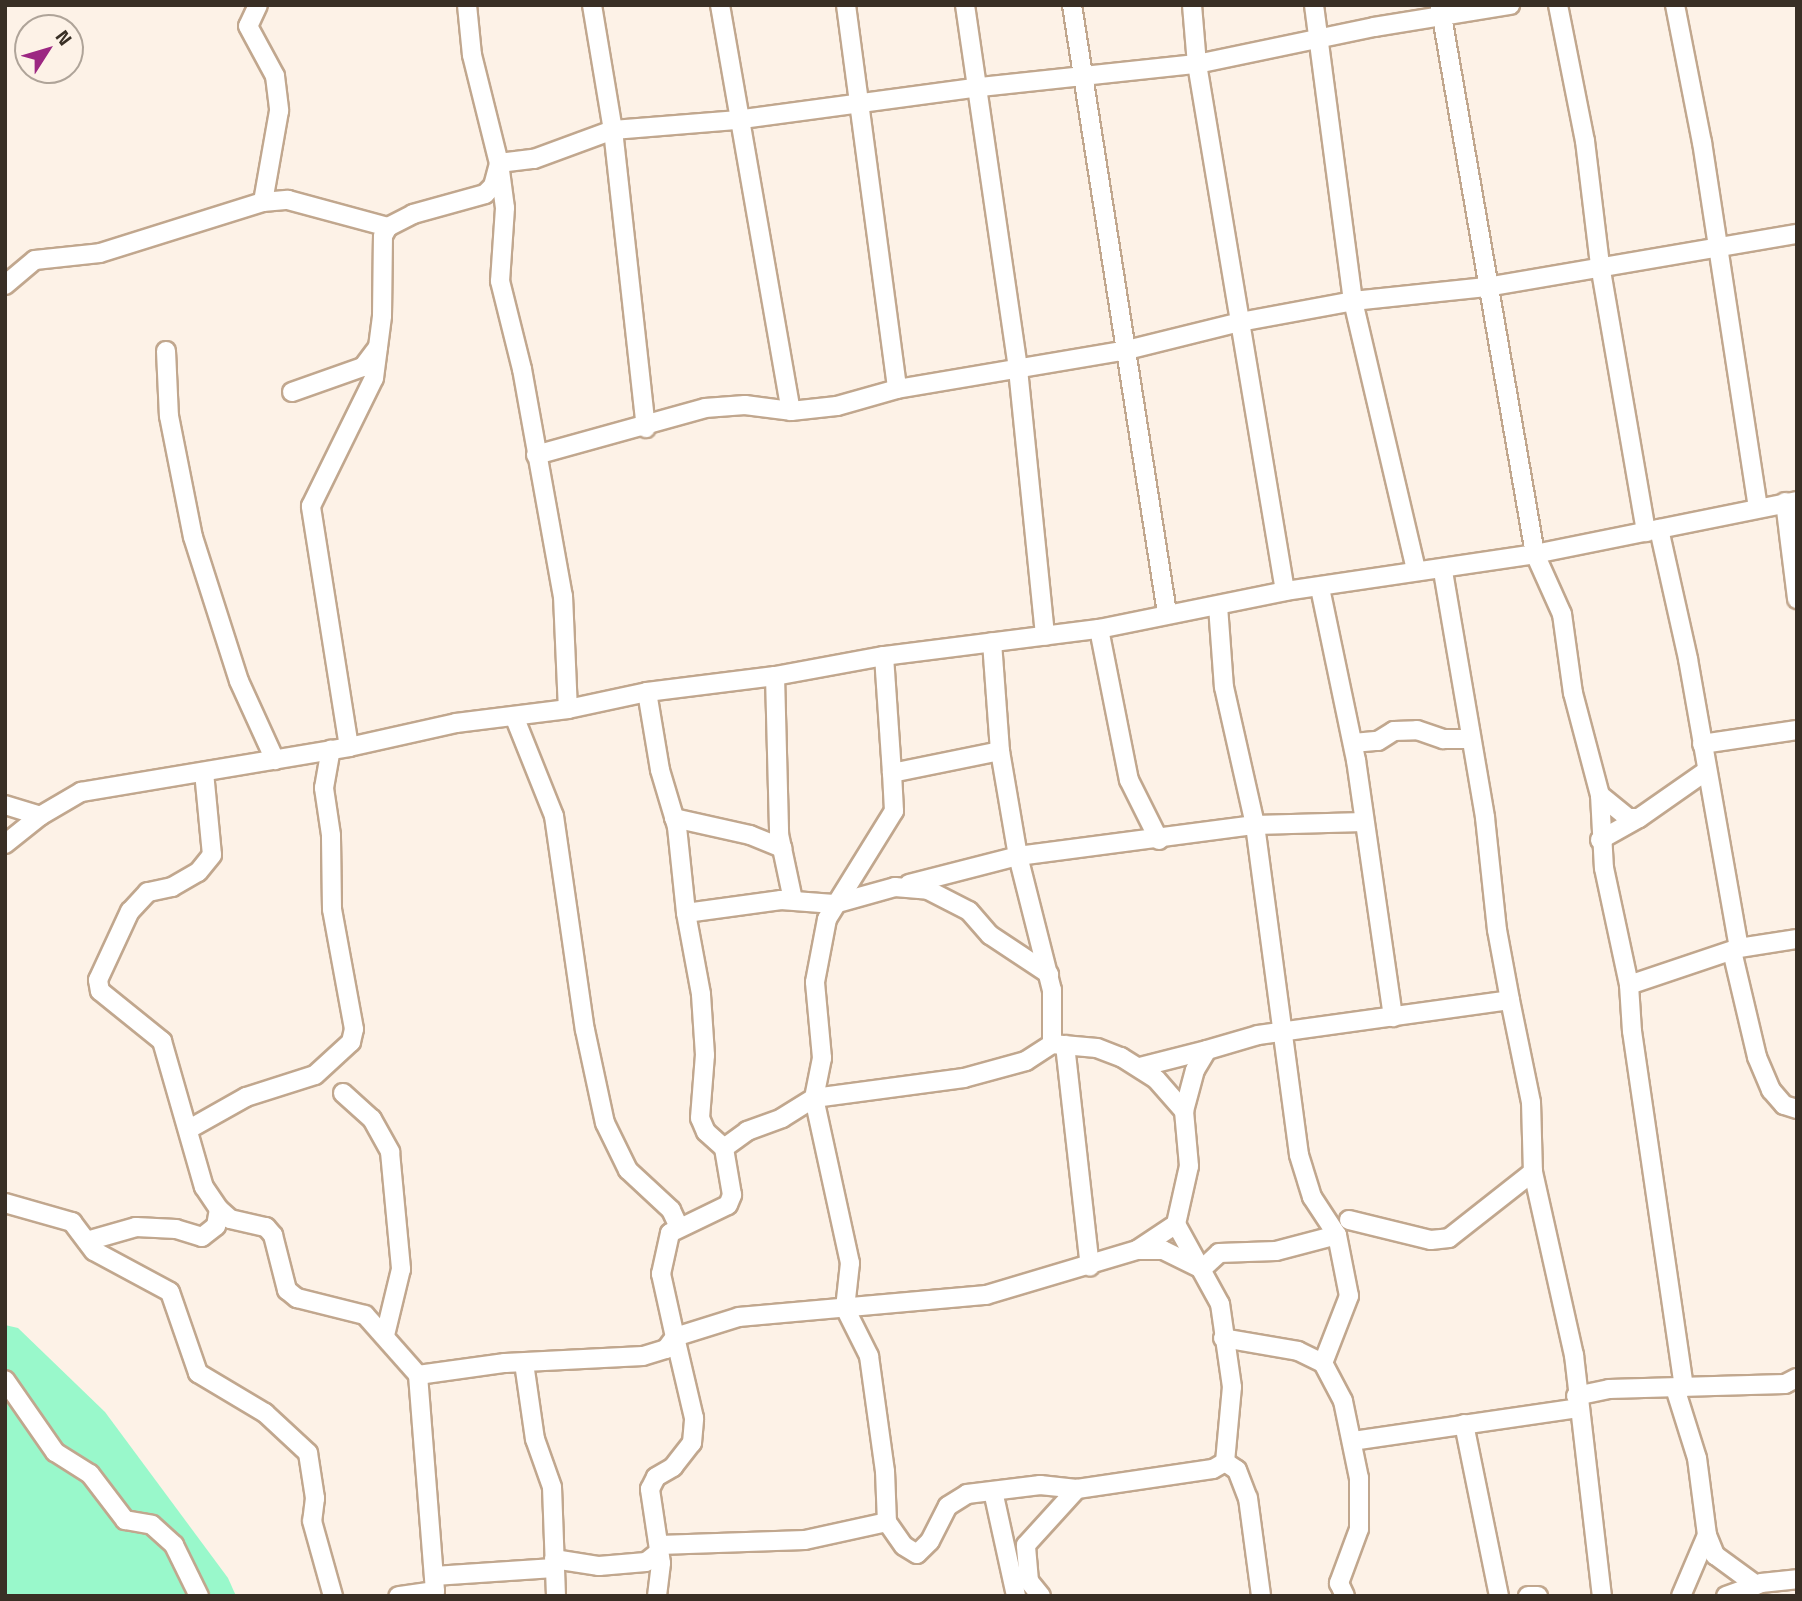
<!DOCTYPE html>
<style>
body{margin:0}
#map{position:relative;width:1802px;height:1601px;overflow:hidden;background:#fdf2e7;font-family:"Titillium Web",sans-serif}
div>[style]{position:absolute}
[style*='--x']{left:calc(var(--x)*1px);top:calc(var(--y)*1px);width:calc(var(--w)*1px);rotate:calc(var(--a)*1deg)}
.green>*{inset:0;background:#99f8cb}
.roads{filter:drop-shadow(2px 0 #c1a78e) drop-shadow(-2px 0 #c1a78e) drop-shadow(0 2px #c1a78e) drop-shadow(0 -2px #c1a78e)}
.minor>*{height:18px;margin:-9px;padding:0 9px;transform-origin:9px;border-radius:9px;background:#fff}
span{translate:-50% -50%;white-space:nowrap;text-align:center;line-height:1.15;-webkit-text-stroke:6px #fdf2e7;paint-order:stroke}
.frame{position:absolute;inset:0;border:7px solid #392f25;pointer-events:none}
.north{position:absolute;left:14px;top:14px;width:70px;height:70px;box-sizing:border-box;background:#fdf2e7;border:2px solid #afa499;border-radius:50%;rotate:53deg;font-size:19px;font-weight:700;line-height:28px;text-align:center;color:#392f25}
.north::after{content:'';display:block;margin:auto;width:24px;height:32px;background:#9c2782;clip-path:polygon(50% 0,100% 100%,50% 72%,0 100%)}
</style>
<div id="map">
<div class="green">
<i style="clip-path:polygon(5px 1325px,18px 1328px,105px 1412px,228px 1578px,236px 1596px,5px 1596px)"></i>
</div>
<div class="roads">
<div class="minor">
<i style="--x:258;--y:5;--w:23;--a:115"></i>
<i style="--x:248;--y:26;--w:57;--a:61.6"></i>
<i style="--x:275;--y:76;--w:35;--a:83"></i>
<i style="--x:279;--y:111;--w:92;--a:100"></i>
<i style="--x:467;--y:5;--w:50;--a:84.3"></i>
<i style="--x:472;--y:55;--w:111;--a:76"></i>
<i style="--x:499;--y:163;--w:45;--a:82.4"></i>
<i style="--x:505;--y:208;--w:73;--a:93.9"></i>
<i style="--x:500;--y:281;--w:91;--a:76"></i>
<i style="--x:522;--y:369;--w:231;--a:79.8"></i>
<i style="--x:563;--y:596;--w:113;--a:87.5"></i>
<i style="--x:592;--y:5;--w:127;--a:80.5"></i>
<i style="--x:613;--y:130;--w:300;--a:83.7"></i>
<i style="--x:720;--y:5;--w:412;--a:80.1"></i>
<i style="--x:846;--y:5;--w:387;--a:82.4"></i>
<i style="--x:965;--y:5;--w:368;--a:81.7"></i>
<i style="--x:1018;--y:369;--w:268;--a:84.2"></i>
<i style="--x:1072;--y:5;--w:615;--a:81.12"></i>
<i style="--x:1192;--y:5;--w:59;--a:85.2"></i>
<i style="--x:1197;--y:64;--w:534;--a:80.52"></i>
<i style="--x:1314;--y:5;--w:299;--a:82.5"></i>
<i style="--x:1353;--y:301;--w:276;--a:76.8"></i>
<i style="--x:1440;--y:5;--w:557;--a:80.18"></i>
<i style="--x:1535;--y:554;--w:66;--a:65.8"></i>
<i style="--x:1562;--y:614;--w:80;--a:82.1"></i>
<i style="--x:1573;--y:693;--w:106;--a:75.2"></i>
<i style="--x:1600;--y:795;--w:73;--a:86.9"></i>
<i style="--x:1604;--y:868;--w:120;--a:77.9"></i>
<i style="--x:1629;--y:985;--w:46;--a:86.3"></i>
<i style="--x:1632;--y:1031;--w:360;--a:81.7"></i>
<i style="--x:1558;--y:5;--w:139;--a:78.8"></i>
<i style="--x:1585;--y:141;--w:125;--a:83.1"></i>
<i style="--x:1600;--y:265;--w:271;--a:80.2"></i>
<i style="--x:1675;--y:5;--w:140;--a:78.9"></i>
<i style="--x:1702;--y:142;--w:368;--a:81.3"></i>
<i style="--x:5;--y:285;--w:39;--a:-40"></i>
<i style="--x:35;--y:260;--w:65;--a:-6.1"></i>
<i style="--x:100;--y:253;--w:171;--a:-17.4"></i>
<i style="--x:263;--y:202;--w:25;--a:-5"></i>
<i style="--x:288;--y:200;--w:104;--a:15.1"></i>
<i style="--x:388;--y:227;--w:28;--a:-27"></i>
<i style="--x:413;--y:214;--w:75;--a:-15.5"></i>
<i style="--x:485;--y:194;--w:11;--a:-45"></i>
<i style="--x:493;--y:186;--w:24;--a:-75"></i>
<i style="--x:499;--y:163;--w:35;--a:-7"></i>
<i style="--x:534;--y:159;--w:84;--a:-20.2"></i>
<i style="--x:613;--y:130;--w:123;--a:-4.6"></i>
<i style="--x:736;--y:120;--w:246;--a:-7.7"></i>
<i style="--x:980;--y:87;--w:218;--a:-6.1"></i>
<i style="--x:1197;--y:64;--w:181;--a:-11.8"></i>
<i style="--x:1374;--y:27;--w:138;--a:-9.2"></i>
<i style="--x:166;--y:351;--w:65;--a:87.4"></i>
<i style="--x:169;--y:416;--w:123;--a:78.8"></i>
<i style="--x:193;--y:537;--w:151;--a:72.3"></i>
<i style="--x:239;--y:681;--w:87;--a:65.5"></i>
<i style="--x:292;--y:392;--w:75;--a:-19.4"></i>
<i style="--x:363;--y:367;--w:25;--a:-53"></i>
<i style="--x:536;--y:455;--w:175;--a:-15.5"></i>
<i style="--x:705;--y:408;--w:40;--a:-4.3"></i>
<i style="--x:745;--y:405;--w:46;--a:7.4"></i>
<i style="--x:791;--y:411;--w:46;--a:-6.2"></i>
<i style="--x:837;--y:406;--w:62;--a:-15.8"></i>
<i style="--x:897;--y:389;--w:233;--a:-9.6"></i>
<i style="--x:1127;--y:350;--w:116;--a:-13.9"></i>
<i style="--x:1240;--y:322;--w:115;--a:-10.5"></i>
<i style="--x:1353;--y:301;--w:134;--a:-6"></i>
<i style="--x:1486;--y:287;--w:315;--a:-9.7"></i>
<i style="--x:1785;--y:502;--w:98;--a:82.9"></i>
<i style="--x:1659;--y:529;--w:133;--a:77.4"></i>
<i style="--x:1688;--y:659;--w:293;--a:80"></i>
<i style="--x:1320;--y:588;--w:176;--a:78.2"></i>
<i style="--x:1356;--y:760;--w:260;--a:81.8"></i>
<i style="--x:1218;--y:606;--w:81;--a:85.8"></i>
<i style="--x:1224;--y:687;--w:141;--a:77.3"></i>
<i style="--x:1255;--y:825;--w:333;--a:82.4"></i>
<i style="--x:1299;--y:1155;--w:44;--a:72.8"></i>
<i style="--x:1312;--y:1197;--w:45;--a:56.7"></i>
<i style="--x:1337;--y:1235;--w:62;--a:78.9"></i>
<i style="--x:1349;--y:1296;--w:72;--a:111.2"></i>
<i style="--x:1323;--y:1363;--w:43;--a:62.2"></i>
<i style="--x:1343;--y:1401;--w:79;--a:78.3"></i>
<i style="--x:1359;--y:1478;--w:51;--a:90"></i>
<i style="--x:1359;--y:1529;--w:58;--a:110.3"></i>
<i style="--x:1339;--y:1583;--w:14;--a:65"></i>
<i style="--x:1099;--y:629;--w:154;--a:78.8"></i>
<i style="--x:1129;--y:780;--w:67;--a:63.4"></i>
<i style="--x:884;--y:656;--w:117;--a:86.1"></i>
<i style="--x:775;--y:676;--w:158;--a:88.5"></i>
<i style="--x:779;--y:834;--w:67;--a:78"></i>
<i style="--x:647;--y:692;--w:79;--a:80.5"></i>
<i style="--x:660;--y:770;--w:59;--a:73.4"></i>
<i style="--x:677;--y:827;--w:86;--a:84"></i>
<i style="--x:514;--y:716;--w:108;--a:68.2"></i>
<i style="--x:554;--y:816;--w:216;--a:81.8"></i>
<i style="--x:585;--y:1030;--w:95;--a:77.9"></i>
<i style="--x:605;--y:1123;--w:52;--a:63.9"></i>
<i style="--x:628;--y:1170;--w:59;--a:42.9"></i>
<i style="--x:671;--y:1210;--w:19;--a:65"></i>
<i style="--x:1353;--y:743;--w:25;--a:-5"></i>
<i style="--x:1378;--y:741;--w:19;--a:-32"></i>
<i style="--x:1394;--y:731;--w:23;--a:-2"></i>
<i style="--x:1417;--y:730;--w:28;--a:19"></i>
<i style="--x:1443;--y:739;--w:28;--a:0"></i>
<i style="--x:1702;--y:744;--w:96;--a:-8.4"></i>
<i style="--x:349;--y:747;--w:244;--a:-99"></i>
<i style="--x:311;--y:506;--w:143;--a:-63.8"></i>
<i style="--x:374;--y:378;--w:63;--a:-82.6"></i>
<i style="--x:382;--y:316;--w:80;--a:-89.3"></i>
<i style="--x:383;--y:236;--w:10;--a:-61"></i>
<i style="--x:1000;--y:751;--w:107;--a:80.3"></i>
<i style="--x:1018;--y:856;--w:138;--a:75.8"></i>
<i style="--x:1052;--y:990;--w:54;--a:90"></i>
<i style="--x:1052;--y:1044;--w:45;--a:5.1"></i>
<i style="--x:1097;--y:1048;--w:26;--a:21"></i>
<i style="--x:1121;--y:1057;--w:41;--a:32.2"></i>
<i style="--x:1156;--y:1079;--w:43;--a:48.8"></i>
<i style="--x:204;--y:772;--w:83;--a:84.5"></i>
<i style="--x:212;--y:855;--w:22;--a:129"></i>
<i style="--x:198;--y:872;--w:30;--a:150"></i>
<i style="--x:172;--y:887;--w:25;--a:168"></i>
<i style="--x:148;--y:892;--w:26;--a:133"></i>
<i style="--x:130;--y:911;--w:76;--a:114.9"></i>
<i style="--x:98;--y:980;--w:11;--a:80"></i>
<i style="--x:100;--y:991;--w:80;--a:38.9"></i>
<i style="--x:162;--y:1041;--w:152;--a:74"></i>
<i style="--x:204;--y:1187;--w:27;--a:56"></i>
<i style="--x:219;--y:1209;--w:15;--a:42"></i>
<i style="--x:230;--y:1219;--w:37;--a:13"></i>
<i style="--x:266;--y:1227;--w:11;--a:49"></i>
<i style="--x:273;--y:1235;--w:57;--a:75.7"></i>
<i style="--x:287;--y:1290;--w:13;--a:39"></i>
<i style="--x:297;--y:1298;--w:70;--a:14"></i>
<i style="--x:365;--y:1315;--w:80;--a:48.5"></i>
<i style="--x:418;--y:1375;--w:217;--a:85.5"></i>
<i style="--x:435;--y:1591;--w:37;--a:172"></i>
<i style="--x:1600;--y:795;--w:36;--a:39"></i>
<i style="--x:1628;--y:818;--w:11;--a:0"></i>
<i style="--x:1639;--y:818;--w:80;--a:-34.9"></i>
<i style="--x:5;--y:805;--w:37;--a:17"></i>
<i style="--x:40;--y:816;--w:48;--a:-30.3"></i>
<i style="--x:81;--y:792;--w:272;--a:-9.5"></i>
<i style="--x:349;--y:747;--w:110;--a:-12.6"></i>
<i style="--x:456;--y:723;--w:113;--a:-7.1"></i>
<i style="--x:568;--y:709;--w:81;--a:-12.1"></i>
<i style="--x:647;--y:692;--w:129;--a:-7.1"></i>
<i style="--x:775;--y:676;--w:111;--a:-10.4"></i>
<i style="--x:884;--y:656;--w:217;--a:-7.2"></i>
<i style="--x:1099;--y:629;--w:190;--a:-11.5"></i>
<i style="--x:1285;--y:591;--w:253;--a:-8.4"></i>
<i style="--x:1535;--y:554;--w:267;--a:-11.4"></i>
<i style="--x:674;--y:818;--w:78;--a:12.6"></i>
<i style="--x:750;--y:835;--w:35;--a:22"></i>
<i style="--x:1600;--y:840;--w:45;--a:-29.4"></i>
<i style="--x:5;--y:844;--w:45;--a:-38.7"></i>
<i style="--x:909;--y:884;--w:113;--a:-14.4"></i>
<i style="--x:1018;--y:856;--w:239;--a:-7.5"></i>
<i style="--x:1255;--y:825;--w:109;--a:-1.6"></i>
<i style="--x:1732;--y:951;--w:109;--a:76.7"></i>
<i style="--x:1757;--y:1057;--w:36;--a:67"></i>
<i style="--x:1771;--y:1090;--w:20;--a:49"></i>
<i style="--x:1784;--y:1105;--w:14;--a:17"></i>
<i style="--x:1629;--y:985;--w:116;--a:-18.6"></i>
<i style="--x:1739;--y:948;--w:59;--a:-8.8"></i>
<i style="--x:1510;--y:1000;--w:104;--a:78.4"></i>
<i style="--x:1531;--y:1102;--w:70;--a:88.4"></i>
<i style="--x:1533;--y:1172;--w:188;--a:77.4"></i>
<i style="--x:1574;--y:1355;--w:243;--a:83.4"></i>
<i style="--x:1052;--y:1044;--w:31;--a:147"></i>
<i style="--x:1026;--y:1061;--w:64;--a:164.7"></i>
<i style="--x:964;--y:1078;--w:151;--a:172.4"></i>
<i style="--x:814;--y:1098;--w:169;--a:77.7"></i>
<i style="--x:850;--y:1263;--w:45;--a:96.3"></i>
<i style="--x:845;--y:1308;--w:54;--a:63.4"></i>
<i style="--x:869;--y:1356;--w:116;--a:82.1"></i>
<i style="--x:885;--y:1471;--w:51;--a:87.8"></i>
<i style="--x:887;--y:1522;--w:29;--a:55"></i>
<i style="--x:904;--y:1546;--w:15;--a:32"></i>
<i style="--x:917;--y:1554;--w:18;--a:-45"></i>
<i style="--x:930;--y:1541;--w:39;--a:-63"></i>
<i style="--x:948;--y:1506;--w:22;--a:-32"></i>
<i style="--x:967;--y:1494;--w:74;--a:-7"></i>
<i style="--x:1040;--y:1485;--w:37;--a:6"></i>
<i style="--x:1077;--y:1489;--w:137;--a:-8.4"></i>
<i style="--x:1213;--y:1469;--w:14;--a:-30"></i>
<i style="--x:1225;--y:1462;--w:75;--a:-84.7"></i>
<i style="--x:1232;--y:1387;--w:84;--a:-98.2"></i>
<i style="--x:1220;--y:1304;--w:91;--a:-118.8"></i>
<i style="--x:1065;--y:1045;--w:223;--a:83.6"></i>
<i style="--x:1140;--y:1067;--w:69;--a:-14.2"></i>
<i style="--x:343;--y:1093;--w:39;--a:42"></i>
<i style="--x:372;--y:1119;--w:38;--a:61"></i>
<i style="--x:390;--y:1152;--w:118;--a:84.6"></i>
<i style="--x:401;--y:1269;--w:68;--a:103.6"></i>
<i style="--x:191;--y:1128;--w:63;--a:-29.4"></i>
<i style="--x:246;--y:1097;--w:72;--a:-17.7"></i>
<i style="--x:315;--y:1075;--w:49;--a:-42.5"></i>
<i style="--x:351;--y:1042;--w:13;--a:-77"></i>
<i style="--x:354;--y:1029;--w:122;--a:-100.4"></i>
<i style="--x:332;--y:909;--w:74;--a:-90.8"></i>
<i style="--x:331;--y:835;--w:48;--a:-98.5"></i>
<i style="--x:324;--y:788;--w:39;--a:-80"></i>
<i style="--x:724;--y:1148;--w:24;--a:-138"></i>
<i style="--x:706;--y:1132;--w:15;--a:-113"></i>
<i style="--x:700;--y:1118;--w:63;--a:-85.5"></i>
<i style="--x:705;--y:1055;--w:61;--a:-93.8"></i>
<i style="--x:701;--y:994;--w:82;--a:-100.5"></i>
<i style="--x:686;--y:913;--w:96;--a:-7.8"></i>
<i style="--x:781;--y:900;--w:53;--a:4.3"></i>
<i style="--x:834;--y:904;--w:63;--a:-15.6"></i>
<i style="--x:895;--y:887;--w:33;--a:5"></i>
<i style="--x:928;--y:890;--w:46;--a:27.1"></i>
<i style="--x:969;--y:911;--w:32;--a:49"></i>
<i style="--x:990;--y:935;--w:71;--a:33.5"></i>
<i style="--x:5;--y:1203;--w:70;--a:15.8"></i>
<i style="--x:72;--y:1222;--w:36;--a:53"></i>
<i style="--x:94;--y:1251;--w:86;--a:28.3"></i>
<i style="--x:170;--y:1292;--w:86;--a:70.9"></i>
<i style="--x:198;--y:1373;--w:78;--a:30.8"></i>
<i style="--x:265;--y:1413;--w:59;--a:42.9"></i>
<i style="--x:308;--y:1453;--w:46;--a:81.2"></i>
<i style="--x:315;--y:1498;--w:23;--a:97"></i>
<i style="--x:312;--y:1521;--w:78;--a:74.4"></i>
<i style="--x:1349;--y:1220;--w:84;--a:13.7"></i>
<i style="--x:1431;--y:1240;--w:18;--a:-6"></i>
<i style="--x:1449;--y:1238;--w:107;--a:-38.2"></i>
<i style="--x:87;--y:1241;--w:51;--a:-15.9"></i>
<i style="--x:136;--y:1227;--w:40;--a:2.9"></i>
<i style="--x:176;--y:1229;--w:27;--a:17"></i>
<i style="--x:202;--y:1237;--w:18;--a:-38"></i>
<i style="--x:216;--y:1226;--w:17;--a:-80"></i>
<i style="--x:1137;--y:1250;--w:26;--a:0"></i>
<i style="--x:1163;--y:1250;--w:43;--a:26"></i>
<i style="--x:1202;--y:1269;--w:23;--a:-43"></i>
<i style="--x:1219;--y:1253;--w:57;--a:-2"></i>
<i style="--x:1276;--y:1251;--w:63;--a:-14.7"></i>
<i style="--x:1223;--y:1338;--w:76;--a:9.8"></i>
<i style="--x:1298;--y:1351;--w:28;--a:26"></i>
<i style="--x:524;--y:1363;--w:77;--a:81.8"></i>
<i style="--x:535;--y:1439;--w:51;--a:70.5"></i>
<i style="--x:552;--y:1487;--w:109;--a:87.9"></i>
<i style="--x:418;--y:1375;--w:88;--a:-7.9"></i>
<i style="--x:505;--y:1363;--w:138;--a:-2.9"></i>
<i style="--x:643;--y:1356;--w:24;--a:-17"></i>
<i style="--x:666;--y:1349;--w:15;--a:-53"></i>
<i style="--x:675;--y:1337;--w:65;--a:-102.5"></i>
<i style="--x:661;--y:1274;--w:42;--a:-77.6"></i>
<i style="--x:670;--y:1233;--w:64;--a:-25.8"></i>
<i style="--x:728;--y:1205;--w:11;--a:-68"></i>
<i style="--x:732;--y:1195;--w:48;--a:-99.7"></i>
<i style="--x:724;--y:1148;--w:29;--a:-36"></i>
<i style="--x:747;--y:1131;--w:37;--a:-20"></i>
<i style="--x:782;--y:1118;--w:38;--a:-32"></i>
<i style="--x:814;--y:1098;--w:41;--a:-78.7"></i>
<i style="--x:822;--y:1058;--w:76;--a:-95.3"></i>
<i style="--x:815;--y:982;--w:64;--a:-79.2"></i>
<i style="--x:827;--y:919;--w:127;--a:-58.2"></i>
<i style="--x:894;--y:811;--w:38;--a:-93"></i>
<i style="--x:892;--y:773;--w:110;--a:-11.5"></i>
<i style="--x:1000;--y:751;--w:109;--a:-94.2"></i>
<i style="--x:5;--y:1380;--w:88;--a:55.2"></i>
<i style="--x:55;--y:1452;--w:41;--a:32.2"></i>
<i style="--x:90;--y:1474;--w:58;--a:52.7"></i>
<i style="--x:125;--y:1520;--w:27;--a:10"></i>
<i style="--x:152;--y:1525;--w:30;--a:42"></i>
<i style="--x:174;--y:1545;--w:57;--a:63.9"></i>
<i style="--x:1675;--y:1388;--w:73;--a:72.6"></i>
<i style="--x:1697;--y:1458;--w:78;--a:82.6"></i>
<i style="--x:1707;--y:1535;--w:22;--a:68"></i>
<i style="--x:1715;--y:1555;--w:51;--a:36.2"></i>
<i style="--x:1576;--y:1396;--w:34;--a:-12"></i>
<i style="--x:1609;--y:1389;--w:176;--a:-1.6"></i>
<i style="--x:1785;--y:1384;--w:13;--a:-27"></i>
<i style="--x:1464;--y:1424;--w:176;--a:78.5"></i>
<i style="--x:1352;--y:1441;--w:228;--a:-8.3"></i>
<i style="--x:1225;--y:1462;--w:14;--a:34"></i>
<i style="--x:1237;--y:1470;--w:30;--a:69"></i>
<i style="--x:1248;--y:1498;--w:99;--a:82.4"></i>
<i style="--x:993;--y:1491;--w:107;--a:77.6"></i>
<i style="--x:659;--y:1545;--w:146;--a:-2"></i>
<i style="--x:805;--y:1540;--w:84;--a:-12.4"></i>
<i style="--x:554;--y:1559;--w:46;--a:8.8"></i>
<i style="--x:599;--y:1566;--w:47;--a:-4.9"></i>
<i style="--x:646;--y:1562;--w:16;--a:-38"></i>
<i style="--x:434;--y:1576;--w:120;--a:-3.8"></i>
<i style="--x:657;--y:1596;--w:33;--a:-83"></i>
<i style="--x:661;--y:1563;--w:75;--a:-98.5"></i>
<i style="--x:650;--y:1489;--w:13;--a:-63"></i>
<i style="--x:656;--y:1477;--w:20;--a:-30"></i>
<i style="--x:673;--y:1467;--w:31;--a:-52"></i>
<i style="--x:692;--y:1443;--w:25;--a:-85"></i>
<i style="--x:694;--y:1418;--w:83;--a:-103.2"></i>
<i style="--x:675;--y:1337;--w:67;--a:-17.4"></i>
<i style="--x:739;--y:1317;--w:248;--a:-5.1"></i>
<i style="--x:986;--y:1295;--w:158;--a:-16.6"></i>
<i style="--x:1137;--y:1250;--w:47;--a:-33.7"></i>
<i style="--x:1176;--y:1224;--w:59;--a:-77.4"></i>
<i style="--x:1189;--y:1166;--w:55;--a:-95.2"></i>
<i style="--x:1184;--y:1111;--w:42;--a:-75"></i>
<i style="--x:1195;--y:1070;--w:23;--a:-59"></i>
<i style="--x:1207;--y:1050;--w:53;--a:-16.4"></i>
<i style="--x:1258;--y:1035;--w:254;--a:-7.9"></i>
<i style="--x:1510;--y:1000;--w:71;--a:-100.5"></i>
<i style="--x:1497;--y:930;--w:114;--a:-96.1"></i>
<i style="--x:1485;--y:817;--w:251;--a:-99.7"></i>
<i style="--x:1041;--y:1596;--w:19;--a:-129"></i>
<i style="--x:1029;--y:1581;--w:36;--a:-95"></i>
<i style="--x:1026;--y:1545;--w:76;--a:-47.7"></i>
<i style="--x:1528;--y:1596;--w:10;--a:0"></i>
<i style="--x:1681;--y:1596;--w:66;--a:-66.9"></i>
<i style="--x:1726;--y:1596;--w:37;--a:-20"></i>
<i style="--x:1761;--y:1583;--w:36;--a:-6"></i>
</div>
</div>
<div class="frame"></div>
<div class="north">N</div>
</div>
